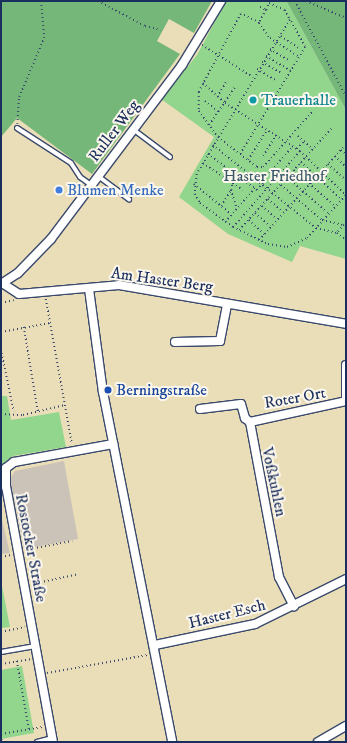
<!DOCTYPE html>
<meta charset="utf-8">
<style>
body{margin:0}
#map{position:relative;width:347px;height:743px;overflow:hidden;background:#eadeb9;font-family:"IM FELL DW Pica",serif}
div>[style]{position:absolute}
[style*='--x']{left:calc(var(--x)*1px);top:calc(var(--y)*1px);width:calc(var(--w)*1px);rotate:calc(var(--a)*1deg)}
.industrial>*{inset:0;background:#cbc2b8}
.green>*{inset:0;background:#92d68e}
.forest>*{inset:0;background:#75b779}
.path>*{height:1.5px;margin-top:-0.75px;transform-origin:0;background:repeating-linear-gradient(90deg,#3a496c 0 1px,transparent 0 4px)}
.roads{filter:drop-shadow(1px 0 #3a496c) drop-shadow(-1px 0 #3a496c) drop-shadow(0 1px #3a496c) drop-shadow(0 -1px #3a496c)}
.service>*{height:4px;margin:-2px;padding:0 2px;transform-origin:2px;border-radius:2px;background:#fff}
.minor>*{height:8px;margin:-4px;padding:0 4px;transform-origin:4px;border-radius:4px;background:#fff}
.dots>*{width:11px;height:11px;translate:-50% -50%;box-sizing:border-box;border:2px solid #fbf7ec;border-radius:50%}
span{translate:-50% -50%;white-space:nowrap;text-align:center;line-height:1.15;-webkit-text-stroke:4px #fbf7ec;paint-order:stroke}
.culture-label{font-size:16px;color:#0d838f}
.left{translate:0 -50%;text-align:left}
.street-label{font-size:16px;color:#1b2f5e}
.park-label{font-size:16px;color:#39596a}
.shop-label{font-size:16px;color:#366cbe}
.transit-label{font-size:16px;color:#164399}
.frame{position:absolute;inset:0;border:2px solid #1b2f5e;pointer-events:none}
</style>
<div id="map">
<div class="industrial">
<i style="clip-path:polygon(64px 461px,78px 539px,24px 549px,10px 479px,15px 471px)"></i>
<i style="clip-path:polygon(1px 516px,10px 553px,1px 554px)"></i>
</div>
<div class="green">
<i style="clip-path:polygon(226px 1px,287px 2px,346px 110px,346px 259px,300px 246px,292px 262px,228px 234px,179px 197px,214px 137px,161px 99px,197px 55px)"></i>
<i style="clip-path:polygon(1px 396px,7px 396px,11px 420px,59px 412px,66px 447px,13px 456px,1px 465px)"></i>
<i style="clip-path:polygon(1px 581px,10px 627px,1px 628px)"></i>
<i style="clip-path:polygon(22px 666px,34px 733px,1px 739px,1px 670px)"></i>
</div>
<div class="forest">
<i style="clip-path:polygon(1px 1px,212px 1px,194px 33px,169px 19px,157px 41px,180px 54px,92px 174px,17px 118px,1px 137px)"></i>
<i style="clip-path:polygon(285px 1px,346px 1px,346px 110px,287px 2px)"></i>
</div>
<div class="path">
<i style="--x:98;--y:1;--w:53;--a:28"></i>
<i style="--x:145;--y:26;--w:16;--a:14"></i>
<i style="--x:295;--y:1;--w:108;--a:61.8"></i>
<i style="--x:306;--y:1;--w:43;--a:23"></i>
<i style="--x:260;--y:7;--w:7;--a:27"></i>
<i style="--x:266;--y:10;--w:15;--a:118"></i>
<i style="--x:259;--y:23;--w:19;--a:54"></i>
<i style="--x:270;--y:38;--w:35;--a:33"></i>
<i style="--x:266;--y:10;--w:8;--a:-67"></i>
<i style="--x:269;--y:3;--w:17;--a:24"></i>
<i style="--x:285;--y:10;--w:11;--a:63"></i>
<i style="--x:290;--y:20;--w:180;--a:121.1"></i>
<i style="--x:197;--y:174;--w:20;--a:96"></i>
<i style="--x:195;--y:194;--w:10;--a:61"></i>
<i style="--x:200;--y:203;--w:41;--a:36"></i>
<i style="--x:233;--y:227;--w:39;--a:26"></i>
<i style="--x:268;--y:244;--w:19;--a:9"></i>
<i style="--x:287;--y:247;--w:22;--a:-24"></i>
<i style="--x:307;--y:238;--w:58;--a:-47.8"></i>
<i style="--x:259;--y:23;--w:20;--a:-153"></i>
<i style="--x:241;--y:14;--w:89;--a:118.3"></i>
<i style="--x:199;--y:92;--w:19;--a:90"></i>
<i style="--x:199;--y:111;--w:32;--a:54"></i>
<i style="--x:218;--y:137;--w:49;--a:37.6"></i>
<i style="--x:257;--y:167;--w:6;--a:0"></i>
<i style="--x:263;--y:167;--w:74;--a:-48.3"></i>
<i style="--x:281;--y:36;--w:22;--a:34"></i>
<i style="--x:202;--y:45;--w:60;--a:32.1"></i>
<i style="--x:270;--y:49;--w:23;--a:31"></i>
<i style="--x:266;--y:56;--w:29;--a:31"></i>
<i style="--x:262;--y:62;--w:22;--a:30"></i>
<i style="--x:257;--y:69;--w:23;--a:31"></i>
<i style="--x:203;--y:83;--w:30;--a:42"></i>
<i style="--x:225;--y:103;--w:89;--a:32.6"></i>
<i style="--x:300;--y:151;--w:64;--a:43.7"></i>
<i style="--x:217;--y:97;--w:17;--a:-59"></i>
<i style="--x:205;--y:101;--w:18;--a:38"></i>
<i style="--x:17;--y:124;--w:27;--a:-86"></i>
<i style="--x:19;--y:97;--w:64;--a:-67"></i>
<i style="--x:44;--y:38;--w:37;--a:-95"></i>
<i style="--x:209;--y:125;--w:46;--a:-55.6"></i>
<i style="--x:298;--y:136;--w:20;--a:41"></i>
<i style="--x:213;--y:145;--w:132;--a:38.9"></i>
<i style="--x:316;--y:228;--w:22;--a:13"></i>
<i style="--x:337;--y:233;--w:11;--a:38"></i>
<i style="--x:297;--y:149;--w:11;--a:-49"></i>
<i style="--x:341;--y:150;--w:6;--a:39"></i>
<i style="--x:208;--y:154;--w:61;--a:36.3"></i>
<i style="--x:257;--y:190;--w:9;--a:-49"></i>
<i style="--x:240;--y:154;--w:125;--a:-58.7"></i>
<i style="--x:305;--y:47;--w:31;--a:-119"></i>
<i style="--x:263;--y:156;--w:25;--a:-58"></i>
<i style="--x:335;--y:156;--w:16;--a:45"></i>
<i style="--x:248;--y:160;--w:36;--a:-58"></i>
<i style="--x:301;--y:162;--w:54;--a:42.8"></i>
<i style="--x:203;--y:163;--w:48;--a:34"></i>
<i style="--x:328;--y:164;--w:24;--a:42"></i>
<i style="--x:294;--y:170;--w:55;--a:41.3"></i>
<i style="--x:288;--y:178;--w:53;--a:41.2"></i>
<i style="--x:261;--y:182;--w:48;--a:-48.4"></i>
<i style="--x:194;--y:184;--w:48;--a:39"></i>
<i style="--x:281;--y:185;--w:54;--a:40.5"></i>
<i style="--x:322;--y:220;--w:23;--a:13"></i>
<i style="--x:344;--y:225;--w:11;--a:131"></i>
<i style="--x:231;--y:190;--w:19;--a:72"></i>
<i style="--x:268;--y:199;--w:20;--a:41"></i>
<i style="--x:221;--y:206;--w:19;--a:-58"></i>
<i style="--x:231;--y:190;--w:17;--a:-80"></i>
<i style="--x:262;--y:206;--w:20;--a:41"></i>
<i style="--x:255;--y:213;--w:20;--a:41"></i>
<i style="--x:249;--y:220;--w:21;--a:43"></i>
<i style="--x:225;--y:222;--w:45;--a:-48.6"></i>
<i style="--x:233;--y:227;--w:101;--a:-48.6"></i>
<i style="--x:239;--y:230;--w:137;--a:-47.7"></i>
<i style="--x:259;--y:240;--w:130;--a:-47.8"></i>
<i style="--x:46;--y:299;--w:146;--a:79.8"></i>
<i style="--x:1;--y:303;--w:13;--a:-13"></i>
<i style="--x:24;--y:327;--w:86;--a:80.6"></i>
<i style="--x:1;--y:332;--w:50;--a:-10.4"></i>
<i style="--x:1;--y:349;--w:64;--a:78.3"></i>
<i style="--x:1;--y:414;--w:22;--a:3"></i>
<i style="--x:23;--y:415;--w:43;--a:-13.4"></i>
<i style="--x:25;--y:550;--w:48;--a:-10.8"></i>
<i style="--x:1;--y:557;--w:10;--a:-11"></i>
<i style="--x:32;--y:584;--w:48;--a:-12"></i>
<i style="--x:1;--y:632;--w:24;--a:-12"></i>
<i style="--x:17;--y:661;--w:69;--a:80"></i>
<i style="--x:1;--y:664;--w:30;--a:-9"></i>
<i style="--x:47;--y:673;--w:102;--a:-10.2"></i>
<i style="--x:1;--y:734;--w:42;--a:-9.7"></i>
<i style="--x:1;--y:735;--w:7;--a:82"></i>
</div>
<div class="roads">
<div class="service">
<i style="--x:17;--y:128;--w:64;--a:32.9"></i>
<i style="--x:71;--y:163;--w:17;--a:57"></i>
<i style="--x:80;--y:177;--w:14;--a:36"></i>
<i style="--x:134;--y:130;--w:45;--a:36.9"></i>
<i style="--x:98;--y:176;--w:39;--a:37"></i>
<i style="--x:1;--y:652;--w:35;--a:-10"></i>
<i style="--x:37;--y:742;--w:16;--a:-15"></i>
</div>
<div class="minor">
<i style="--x:2;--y:283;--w:20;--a:33"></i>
<i style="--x:19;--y:294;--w:100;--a:-5.1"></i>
<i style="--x:119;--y:285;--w:230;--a:9.7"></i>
<i style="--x:1;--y:284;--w:20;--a:-33"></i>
<i style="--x:18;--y:273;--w:47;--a:-45.9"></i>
<i style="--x:51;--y:239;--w:218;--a:-53"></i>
<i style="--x:182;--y:65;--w:75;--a:-58.6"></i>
<i style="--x:89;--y:289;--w:104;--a:82.3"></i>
<i style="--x:103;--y:392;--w:357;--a:78.8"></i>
<i style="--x:175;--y:342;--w:45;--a:-1.3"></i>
<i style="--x:220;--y:341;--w:38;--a:-79"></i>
<i style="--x:346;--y:401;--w:36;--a:-90"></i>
<i style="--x:200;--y:409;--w:41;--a:-7"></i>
<i style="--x:241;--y:404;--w:15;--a:74"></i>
<i style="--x:245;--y:418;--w:6;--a:39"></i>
<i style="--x:250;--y:422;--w:158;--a:79.4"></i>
<i style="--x:279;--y:577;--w:33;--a:63"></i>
<i style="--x:250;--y:422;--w:98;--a:-12.3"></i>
<i style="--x:155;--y:645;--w:102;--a:-11.9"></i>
<i style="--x:255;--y:624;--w:102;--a:-26.3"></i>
<i style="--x:53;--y:742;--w:259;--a:-100.4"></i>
<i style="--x:6;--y:487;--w:19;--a:-90"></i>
<i style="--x:6;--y:468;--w:10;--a:-37"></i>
<i style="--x:14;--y:462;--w:101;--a:-10.3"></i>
<i style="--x:318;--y:742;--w:32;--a:-30"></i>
</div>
</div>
<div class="dots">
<i style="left:253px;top:100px;background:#0f9aa8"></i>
<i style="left:59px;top:190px;background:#3f7fe0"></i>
<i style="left:108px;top:390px;background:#1a4fb4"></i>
</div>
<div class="culture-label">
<span class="left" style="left:261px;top:100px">Trauerhalle</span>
</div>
<div class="street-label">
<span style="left:114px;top:131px;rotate:-53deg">Ruller Weg</span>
<span style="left:162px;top:280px;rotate:8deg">Am Haster Berg</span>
<span style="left:295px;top:398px;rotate:-10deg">Roter Ort</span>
<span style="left:274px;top:482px;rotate:78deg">Voßkuhlen</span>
<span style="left:31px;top:548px;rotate:79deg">Rostocker Straße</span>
<span style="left:227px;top:614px;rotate:-14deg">Haster Esch</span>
</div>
<div class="park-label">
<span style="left:274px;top:176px">Haster Friedhof</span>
</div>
<div class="shop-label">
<span class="left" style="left:67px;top:190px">Blumen Menke</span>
</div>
<div class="transit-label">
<span class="left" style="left:116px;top:390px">Berningstraße</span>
</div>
<div class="frame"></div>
</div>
